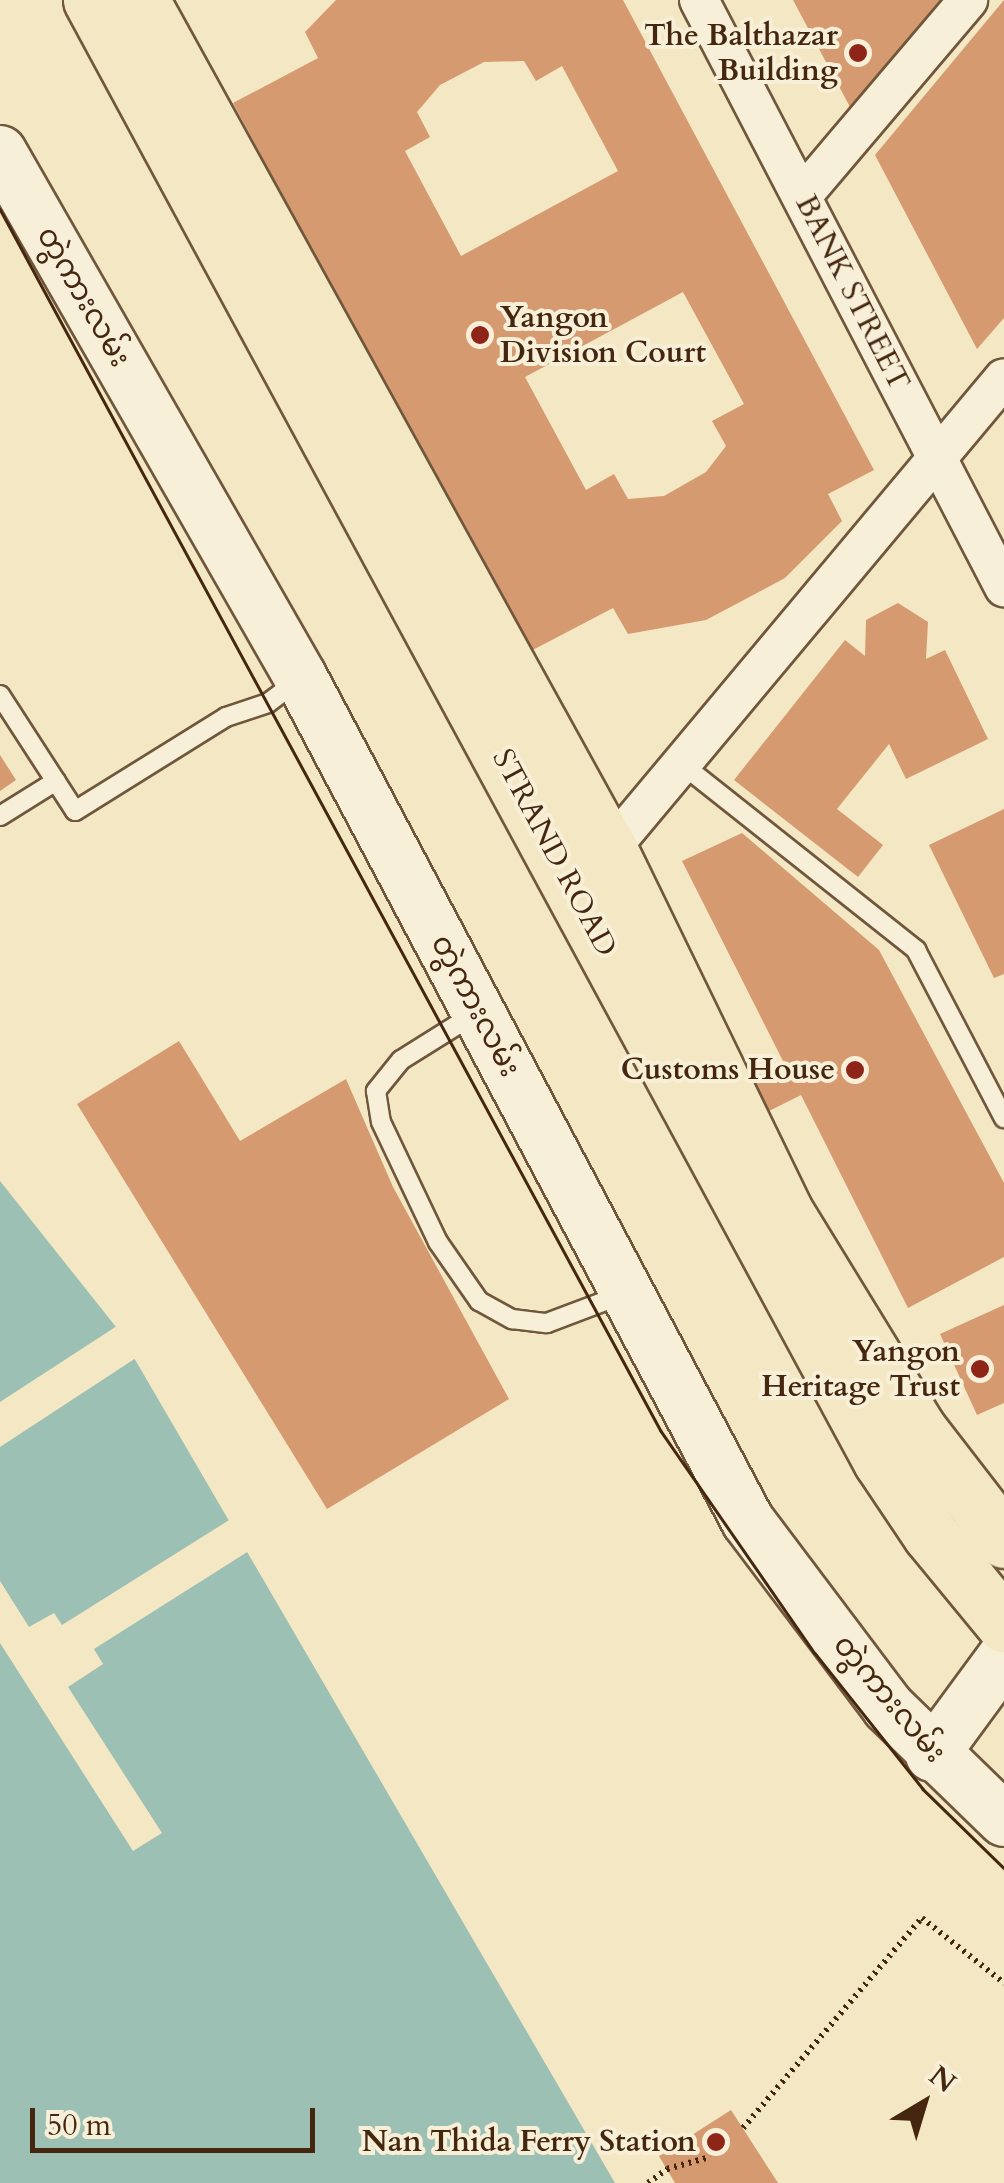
<!DOCTYPE html>
<meta charset="utf-8">
<style>
body{margin:0}
#map{position:relative;width:1004px;height:2183px;overflow:hidden;background:#f4e7c4;font-family:Cardo,"Noto Sans Myanmar",serif}
div>[style]{position:absolute}
[style*='--x']{left:calc(var(--x)*1px);top:calc(var(--y)*1px);width:calc(var(--w)*1px);rotate:calc(var(--a)*1deg)}
.water>*{inset:0;background:#9cc0b4}
.pier>*{inset:0;background:#f4e7c4}
.building>*{inset:0;background:#d59a6f}
.path>*{height:6px;margin-top:-3px;transform-origin:0;background:repeating-linear-gradient(90deg,#44270e 0 2.5px,transparent 0 7.5px)}
.roads{filter:drop-shadow(2px 0 #70573c) drop-shadow(-2px 0 #70573c) drop-shadow(0 2px #70573c) drop-shadow(0 -2px #70573c)}
.service>*{height:18px;margin:-9px;padding:0 9px;transform-origin:9px;border-radius:9px;background:#f8efd9}
.minor>*{height:38px;margin:-19px;padding:0 19px;transform-origin:19px;border-radius:19px;background:#f8efd9}
.secondary>*{height:52px;margin:-26px;padding:0 26px;transform-origin:26px;border-radius:26px;background:#f8efd9}
.primary>*{height:55px;margin:-27.5px;padding:0 27.5px;transform-origin:27.5px;border-radius:27.5px;background:#f4e7c4}
.tram>*{height:2.5px;margin:-1.25px;padding:0 1.25px;transform-origin:1.25px;border-radius:1.25px;background:#44270e}
.dots>*{width:28px;height:28px;translate:-50% -50%;box-sizing:border-box;border:5px solid #f8efd9;border-radius:50%}
span{translate:-50% -50%;white-space:nowrap;text-align:center;line-height:1.15;-webkit-text-stroke:8px #f8efd9;paint-order:stroke}
.poi-label{font-size:30px;color:#44270e;font-weight:700}
.right{translate:-100% -50%;text-align:right}
.left{translate:0 -50%;text-align:left}
.street-label{font-size:30px;color:#44270e}
.north{position:absolute;left:874px;top:2053px;width:100px;height:100px;-webkit-text-stroke:8px #f8efd9;paint-order:stroke;rotate:38deg;font-size:28px;font-weight:700;line-height:40px;text-align:center;color:#44270e}
.north::after{content:'';display:block;margin:auto;width:35px;height:45px;background:#44270e;clip-path:polygon(50% 0,100% 100%,50% 72%,0 100%)}
.scale{position:absolute;left:30px;top:2108px;width:285px;height:45px;box-sizing:border-box;border:5px solid #44270e;border-top:0;padding-left:12px;font-size:30px;line-height:35px;white-space:nowrap;color:#44270e;-webkit-text-stroke:8px #f8efd9;paint-order:stroke}
</style>
<div id="map">
<div class="water">
<i style="clip-path:polygon(0 1181px,116px 1327px,615px 2183px,0 2183px)"></i>
</div>
<div class="pier">
<i style="clip-path:polygon(120px 1324px,139px 1356px,0 1447px,0 1402px)"></i>
<i style="clip-path:polygon(234px 1517px,252px 1549px,94px 1649px,103px 1664px,68px 1687px,162px 1833px,133px 1851px,0 1643px,0 1581px,29px 1627px,54px 1613px,62px 1625px)"></i>
</div>
<div class="building">
<i style="clip-path:polygon(evenodd,336px 0,623px 0,874px 470px,828px 494px,842px 521px,785px 578px,706px 620px,628px 634px,613px 608px,527px 653px,233px 103px,318px 58px,305px 32px,336px 0,524px 61px,536px 81px,562px 66px,618px 171px,461px 256px,405px 151px,430px 137px,417px 112px,440px 85px,484px 62px,524px 61px,336px 0,683px 292px,744px 404px,712px 421px,726px 446px,706px 472px,664px 496px,628px 499px,614px 474px,586px 490px,525px 377px,683px 292px)"></i>
<i style="clip-path:polygon(793px 0,940px 0,850px 107px)"></i>
<i style="clip-path:polygon(1004px 0,1004px 318px,977px 349px,875px 155px)"></i>
<i style="clip-path:polygon(898px 603px,928px 622px,926px 659px,945px 650px,988px 739px,906px 779px,889px 744px,837px 809px,883px 845px,858px 877px,734px 780px,845px 640px,865px 656px,866px 620px)"></i>
<i style="clip-path:polygon(0 755px,16px 780px,0 791px)"></i>
<i style="clip-path:polygon(1004px 809px,1004px 974px,994px 978px,929px 845px)"></i>
<i style="clip-path:polygon(742px 833px,879px 950px,1004px 1183px,1004px 1257px,908px 1308px,801px 1095px,767px 1112px,750px 1078px,783px 1061px,682px 861px)"></i>
<i style="clip-path:polygon(179px 1041px,240px 1141px,346px 1079px,393px 1187px,509px 1399px,327px 1509px,77px 1104px)"></i>
<i style="clip-path:polygon(1004px 1305px,1004px 1403px,977px 1415px,940px 1334px)"></i>
<i style="clip-path:polygon(731px 2110px,778px 2183px,675px 2183px,659px 2156px)"></i>
</div>
<div class="path">
<i style="--x:743;--y:2128;--w:276;--a:-49.6"></i>
<i style="--x:922;--y:1918;--w:105;--a:38.4"></i>
<i style="--x:648;--y:2183;--w:24;--a:-36"></i>
<i style="--x:667;--y:2169;--w:45;--a:-15.6"></i>
</div>
<div class="roads">
<div class="service">
<i style="--x:0;--y:695;--w:138;--a:57.1"></i>
<i style="--x:75;--y:811;--w:178;--a:-31.9"></i>
<i style="--x:226;--y:717;--w:44;--a:-18.4"></i>
<i style="--x:268;--y:703;--w:36;--a:-37"></i>
<i style="--x:683;--y:765;--w:298;--a:38.4"></i>
<i style="--x:916;--y:950;--w:190;--a:62.4"></i>
<i style="--x:0;--y:816;--w:66;--a:-32"></i>
<i style="--x:473;--y:1015;--w:85;--a:148"></i>
<i style="--x:401;--y:1060;--w:40;--a:129"></i>
<i style="--x:376;--y:1091;--w:31;--a:81"></i>
<i style="--x:381;--y:1122;--w:133;--a:64.6"></i>
<i style="--x:438;--y:1242;--w:72;--a:55.2"></i>
<i style="--x:479;--y:1301;--w:38;--a:29"></i>
<i style="--x:512;--y:1319;--w:35;--a:7"></i>
<i style="--x:547;--y:1323;--w:79;--a:-20.7"></i>
</div>
<div class="minor">
<i style="--x:699;--y:0;--w:662;--a:62.54"></i>
<i style="--x:802;--y:196;--w:257;--a:-49.7"></i>
<i style="--x:595;--y:867;--w:637;--a:-50.09"></i>
</div>
<div class="secondary">
<i style="--x:0;--y:152;--w:606;--a:60.22"></i>
<i style="--x:301;--y:678;--w:954;--a:62.07"></i>
<i style="--x:748;--y:1521;--w:233;--a:53"></i>
<i style="--x:888;--y:1707;--w:162;--a:44.2"></i>
<i style="--x:932;--y:1755;--w:122;--a:-53.7"></i>
</div>
<div class="primary">
<i style="--x:91;--y:0;--w:1661;--a:61.6"></i>
<i style="--x:881;--y:1461;--w:88;--a:56.1"></i>
<i style="--x:930;--y:1534;--w:117;--a:50.6"></i>
<i style="--x:141;--y:0;--w:972;--a:61.14"></i>
<i style="--x:610;--y:851;--w:399;--a:64.1"></i>
<i style="--x:784;--y:1210;--w:258;--a:58.5"></i>
<i style="--x:919;--y:1430;--w:139;--a:52.3"></i>
</div>
</div>
<div class="tram">
<i style="--x:0;--y:209;--w:1389;--a:61.59"></i>
<i style="--x:661;--y:1431;--w:270;--a:55.3"></i>
<i style="--x:815;--y:1653;--w:174;--a:51.5"></i>
<i style="--x:923;--y:1789;--w:113;--a:44.3"></i>
</div>
<div class="dots">
<i style="left:858px;top:53px;background:#8f2418"></i>
<i style="left:480px;top:335px;background:#8f2418"></i>
<i style="left:855px;top:1070px;background:#8f2418"></i>
<i style="left:980px;top:1369px;background:#8f2418"></i>
<i style="left:716px;top:2142px;background:#8f2418"></i>
</div>
<div class="poi-label">
<span class="right" style="left:838px;top:53px">The Balthazar<br>Building</span>
<span class="left" style="left:500px;top:335px">Yangon<br>Division Court</span>
<span class="right" style="left:835px;top:1070px">Customs House</span>
<span class="right" style="left:960px;top:1369px">Yangon<br>Heritage Trust</span>
<span class="right" style="left:696px;top:2142px">Nan Thida Ferry Station</span>
</div>
<div class="street-label">
<span style="left:852px;top:293px;rotate:63deg">BANK STREET</span>
<span style="left:83px;top:297px;rotate:60deg">တွဲကားလမ်း</span>
<span style="left:554px;top:853px;rotate:62deg">STRAND ROAD</span>
<span style="left:475px;top:1006px;rotate:62deg">တွဲကားလမ်း</span>
<span style="left:889px;top:1699px;rotate:50deg">တွဲကားလမ်း</span>
</div>
<div class="north">N</div>
<div class="scale">50 m</div>
</div>
